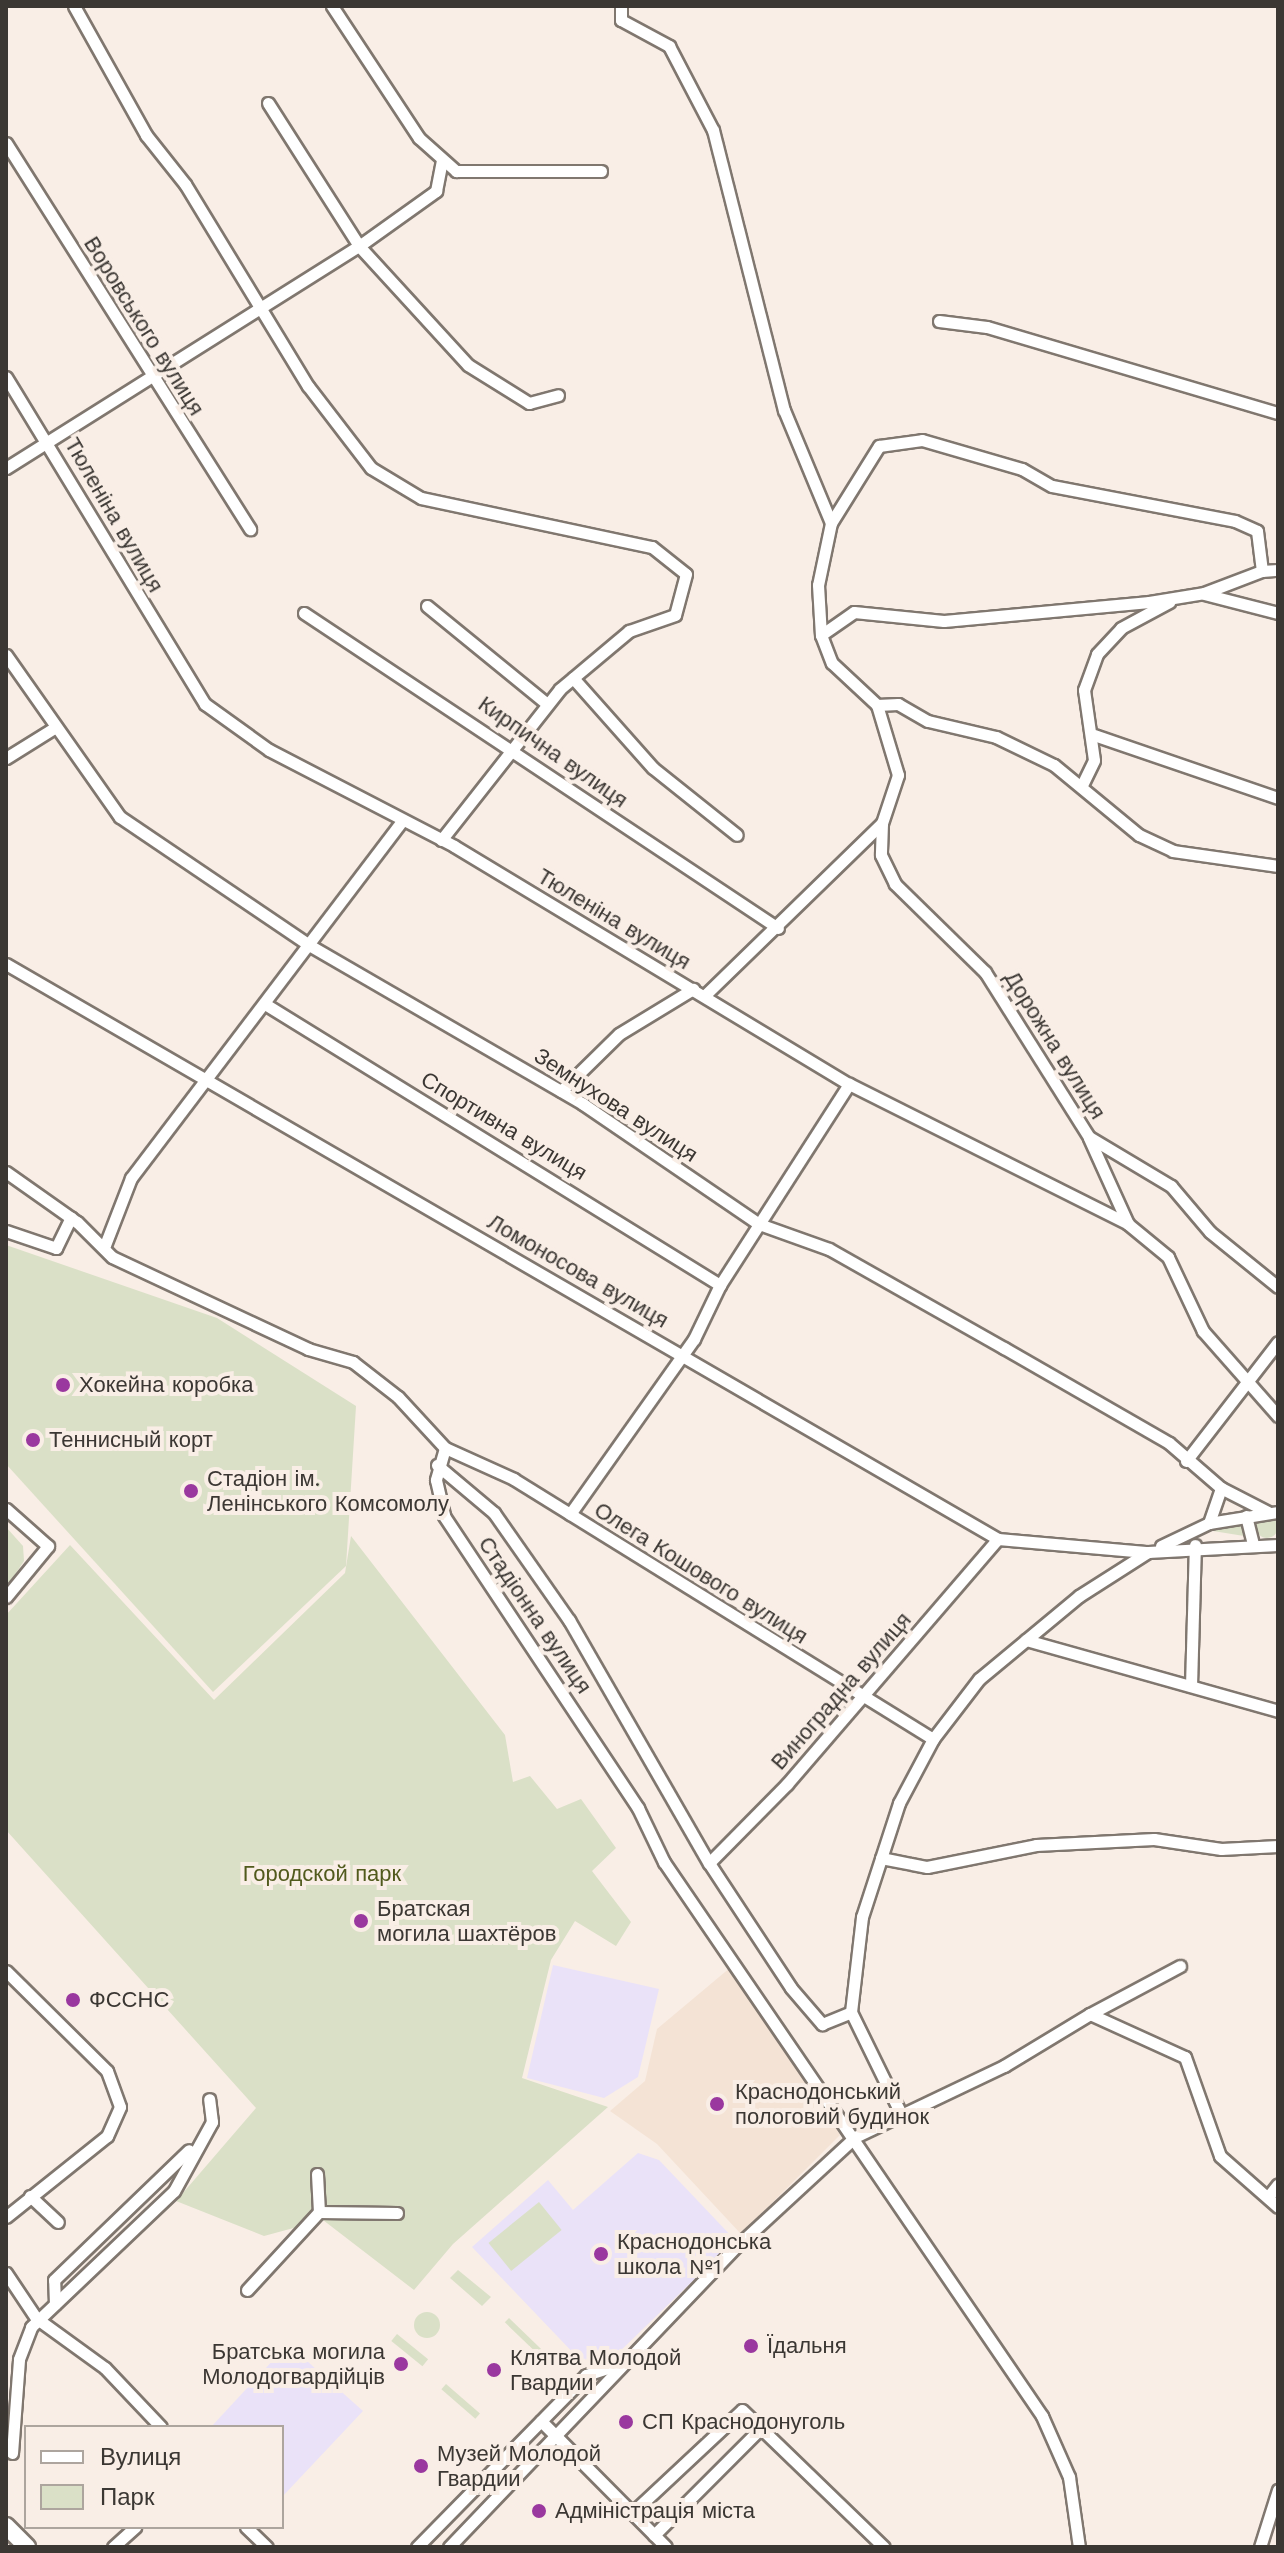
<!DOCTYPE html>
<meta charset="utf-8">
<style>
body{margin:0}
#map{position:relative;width:1284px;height:2553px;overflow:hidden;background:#f9eee6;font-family:"Work Sans",sans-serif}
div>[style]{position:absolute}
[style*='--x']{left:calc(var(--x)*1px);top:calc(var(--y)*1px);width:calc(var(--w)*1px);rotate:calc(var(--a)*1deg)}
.built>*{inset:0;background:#f4e3d5}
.education>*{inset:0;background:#eae2f8}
.green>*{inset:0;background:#dae0c7;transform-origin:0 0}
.round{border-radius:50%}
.roads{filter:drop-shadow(2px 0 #80776f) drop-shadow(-2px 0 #80776f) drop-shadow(0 2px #80776f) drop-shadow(0 -2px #80776f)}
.minor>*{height:11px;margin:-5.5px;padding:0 5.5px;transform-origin:5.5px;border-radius:5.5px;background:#fff}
.highway>*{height:16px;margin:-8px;padding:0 8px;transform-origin:8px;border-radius:8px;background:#fff}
.dots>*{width:22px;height:22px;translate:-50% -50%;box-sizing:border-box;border:4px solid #f9eee6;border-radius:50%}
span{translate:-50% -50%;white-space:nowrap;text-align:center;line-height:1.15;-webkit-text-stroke:8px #f9eee6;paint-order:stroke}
.street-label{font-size:22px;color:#3b3733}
.poi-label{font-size:22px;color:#3b3733}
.left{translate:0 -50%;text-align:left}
.right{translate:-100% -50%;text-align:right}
.park-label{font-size:22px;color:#515a1d}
.frame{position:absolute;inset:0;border:8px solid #3b3733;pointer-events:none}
.legend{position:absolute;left:24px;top:2425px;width:260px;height:104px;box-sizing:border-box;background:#f9eee6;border:2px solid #ada59e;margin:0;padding:10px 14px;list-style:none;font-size:24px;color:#3b3733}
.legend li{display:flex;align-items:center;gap:16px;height:40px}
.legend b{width:40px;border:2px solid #ada59e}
</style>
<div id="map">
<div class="built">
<i style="clip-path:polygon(731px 1967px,840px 2135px,741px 2234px,657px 2144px,610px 2111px,645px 2081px,657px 2029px)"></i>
</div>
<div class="education">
<i style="clip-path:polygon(553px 1965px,659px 1989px,638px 2077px,604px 2098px,527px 2078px)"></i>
<i style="clip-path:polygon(638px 2153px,659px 2160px,735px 2240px,615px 2356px,580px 2360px,472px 2247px,548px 2180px,573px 2210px)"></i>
<i style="clip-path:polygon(288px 2344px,363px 2411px,282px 2497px,282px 2427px,211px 2427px)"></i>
</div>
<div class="green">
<i style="clip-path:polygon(6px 1245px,217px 1318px,356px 1406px,346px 1566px,213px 1692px,6px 1464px)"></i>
<i class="round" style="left:1256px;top:1516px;width:22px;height:22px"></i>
<i style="clip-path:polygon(1240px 1524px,1244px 1536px,1213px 1531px,1215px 1527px)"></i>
<i style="clip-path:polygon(6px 1527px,23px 1546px,24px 1561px,6px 1588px)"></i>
<i style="clip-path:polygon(351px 1536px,505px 1735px,513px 1782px,530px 1776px,557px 1809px,581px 1799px,616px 1848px,592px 1871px,631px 1922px,616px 1946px,575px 1921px,551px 1960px,522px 2078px,608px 2107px,453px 2244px,414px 2290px,323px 2220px,264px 2236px,176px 2201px,256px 2108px,6px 1830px,6px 1615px,70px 1545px,214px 1700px,345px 1573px)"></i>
<i style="left:539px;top:2202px;width:36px;height:65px;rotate:51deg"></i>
<i style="clip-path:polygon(458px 2270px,491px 2297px,482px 2306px,450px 2278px)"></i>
<i class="round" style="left:414px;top:2312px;width:26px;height:26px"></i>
<i style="left:509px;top:2318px;width:45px;height:6px;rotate:44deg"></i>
<i style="left:397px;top:2334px;width:40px;height:9px;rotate:39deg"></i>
<i style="left:446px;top:2384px;width:45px;height:7px;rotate:41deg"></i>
</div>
<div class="roads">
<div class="minor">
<i style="--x:74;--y:6;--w:148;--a:60.8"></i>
<i style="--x:146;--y:135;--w:63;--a:51.5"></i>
<i style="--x:185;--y:184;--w:237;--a:58.7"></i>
<i style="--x:308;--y:386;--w:103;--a:52.5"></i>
<i style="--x:371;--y:468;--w:58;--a:31"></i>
<i style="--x:421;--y:498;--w:236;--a:12"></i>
<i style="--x:652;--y:547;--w:43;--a:38.5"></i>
<i style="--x:686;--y:574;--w:42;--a:105"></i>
<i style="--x:675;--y:615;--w:49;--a:160.8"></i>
<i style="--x:629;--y:631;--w:90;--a:140"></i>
<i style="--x:560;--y:689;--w:192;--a:128.2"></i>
<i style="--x:332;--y:6;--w:158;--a:56.6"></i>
<i style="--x:419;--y:138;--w:50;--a:41.7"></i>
<i style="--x:456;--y:171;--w:145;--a:0"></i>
<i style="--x:621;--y:6;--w:14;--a:90"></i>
<i style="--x:621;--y:20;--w:55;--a:28.4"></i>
<i style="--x:669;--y:46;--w:95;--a:62.4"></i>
<i style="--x:713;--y:130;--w:289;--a:75.8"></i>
<i style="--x:784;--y:410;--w:122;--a:67.4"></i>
<i style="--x:831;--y:523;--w:63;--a:101.8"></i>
<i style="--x:818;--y:585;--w:50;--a:86.6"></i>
<i style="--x:821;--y:635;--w:30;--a:69"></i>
<i style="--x:832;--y:663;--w:62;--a:43"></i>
<i style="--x:877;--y:705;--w:73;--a:73.3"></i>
<i style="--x:898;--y:775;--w:51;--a:108.4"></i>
<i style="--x:882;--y:823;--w:248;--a:135.8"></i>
<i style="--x:268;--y:103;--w:169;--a:57.5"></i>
<i style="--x:359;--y:246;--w:161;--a:47.5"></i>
<i style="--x:468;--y:365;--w:72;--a:31.9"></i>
<i style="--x:529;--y:403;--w:30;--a:-15"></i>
<i style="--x:6;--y:143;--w:457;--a:57.7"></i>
<i style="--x:939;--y:321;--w:48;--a:7.1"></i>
<i style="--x:987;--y:327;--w:303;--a:16.5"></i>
<i style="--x:6;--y:377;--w:383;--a:58.7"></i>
<i style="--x:205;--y:704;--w:79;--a:35.7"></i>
<i style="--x:269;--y:750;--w:208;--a:27.4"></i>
<i style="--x:454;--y:846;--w:461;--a:31.1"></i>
<i style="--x:849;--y:1084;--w:312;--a:26.6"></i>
<i style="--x:1128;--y:1224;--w:52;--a:39.5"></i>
<i style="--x:1168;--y:1257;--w:82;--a:64.7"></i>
<i style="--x:1203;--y:1331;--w:113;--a:48.6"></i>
<i style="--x:6;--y:468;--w:417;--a:-32.2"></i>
<i style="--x:359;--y:246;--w:95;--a:-35.5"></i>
<i style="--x:436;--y:191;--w:32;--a:-79"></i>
<i style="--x:831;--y:523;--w:91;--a:-58.1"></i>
<i style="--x:879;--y:446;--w:43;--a:-7.9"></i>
<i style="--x:922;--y:440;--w:104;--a:16.2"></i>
<i style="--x:1022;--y:469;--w:34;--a:30"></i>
<i style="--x:1052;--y:486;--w:186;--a:10.8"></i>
<i style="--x:1235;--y:521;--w:24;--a:24"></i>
<i style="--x:1257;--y:531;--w:40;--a:82.9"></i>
<i style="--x:1262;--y:571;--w:16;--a:-4"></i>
<i style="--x:1204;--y:594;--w:76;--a:14.4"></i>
<i style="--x:427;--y:606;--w:155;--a:39.2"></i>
<i style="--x:304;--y:613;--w:569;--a:33.61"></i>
<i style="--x:821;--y:635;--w:40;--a:-34.9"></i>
<i style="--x:854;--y:612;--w:90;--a:5.7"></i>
<i style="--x:944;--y:621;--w:206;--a:-5.3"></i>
<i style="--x:1149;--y:602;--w:56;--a:-9.3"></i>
<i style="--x:1204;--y:593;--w:62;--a:-20.8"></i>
<i style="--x:6;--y:655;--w:198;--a:54.9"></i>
<i style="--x:120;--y:817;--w:228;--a:34.1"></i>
<i style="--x:309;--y:945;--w:317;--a:30.1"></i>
<i style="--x:583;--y:1104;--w:213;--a:34.3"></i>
<i style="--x:759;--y:1224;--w:74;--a:19.7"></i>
<i style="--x:829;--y:1249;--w:201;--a:29.5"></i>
<i style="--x:1004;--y:1348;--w:190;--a:29.9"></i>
<i style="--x:1169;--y:1443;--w:69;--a:40.9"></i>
<i style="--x:1221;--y:1488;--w:53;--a:27.1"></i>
<i style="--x:573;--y:678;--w:120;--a:48.4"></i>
<i style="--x:653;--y:768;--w:107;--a:38.6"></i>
<i style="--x:877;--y:705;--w:21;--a:-3"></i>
<i style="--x:898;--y:704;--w:34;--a:30"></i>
<i style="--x:928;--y:721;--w:70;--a:13.2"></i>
<i style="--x:996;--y:737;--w:64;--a:25.8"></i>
<i style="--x:1054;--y:765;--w:110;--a:39.5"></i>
<i style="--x:1139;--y:835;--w:38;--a:25"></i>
<i style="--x:1173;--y:851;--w:106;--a:8.1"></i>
<i style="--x:1094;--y:735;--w:194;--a:18.9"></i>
<i style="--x:6;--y:758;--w:57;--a:-32"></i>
<i style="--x:1083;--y:783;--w:25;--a:-64"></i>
<i style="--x:1094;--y:760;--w:71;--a:-98.1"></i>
<i style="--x:1084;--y:690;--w:38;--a:-70"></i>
<i style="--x:1097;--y:654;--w:35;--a:-47"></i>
<i style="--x:1121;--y:628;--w:55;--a:-28.4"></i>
<i style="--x:882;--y:823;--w:32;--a:92"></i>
<i style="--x:881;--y:855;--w:32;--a:64"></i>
<i style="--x:895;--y:884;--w:126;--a:44.4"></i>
<i style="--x:985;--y:972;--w:195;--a:57.8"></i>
<i style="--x:1089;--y:1137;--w:96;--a:30.9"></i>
<i style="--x:1171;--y:1186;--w:60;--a:49.7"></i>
<i style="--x:1210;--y:1232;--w:87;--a:39"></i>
<i style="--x:6;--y:964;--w:1147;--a:30.1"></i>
<i style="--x:998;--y:1539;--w:151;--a:5"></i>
<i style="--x:265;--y:1004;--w:535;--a:31.7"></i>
<i style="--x:561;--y:1091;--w:81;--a:-44.5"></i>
<i style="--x:619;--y:1034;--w:87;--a:-31.3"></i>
<i style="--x:1089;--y:1138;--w:94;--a:65.6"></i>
<i style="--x:6;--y:1172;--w:87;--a:35.2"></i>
<i style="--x:77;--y:1222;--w:49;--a:45"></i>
<i style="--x:112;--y:1257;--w:217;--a:25.1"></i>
<i style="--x:308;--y:1349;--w:47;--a:16.1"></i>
<i style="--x:353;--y:1362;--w:57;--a:37.9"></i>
<i style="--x:398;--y:1397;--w:69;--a:47.3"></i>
<i style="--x:6;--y:1231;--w:53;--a:18.8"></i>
<i style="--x:56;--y:1248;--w:34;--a:-64"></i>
<i style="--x:105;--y:1245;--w:72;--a:-68.8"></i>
<i style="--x:131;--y:1178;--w:448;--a:-52.8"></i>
<i style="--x:1186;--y:1461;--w:150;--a:-52.3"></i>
<i style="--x:437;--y:1465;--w:75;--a:40.1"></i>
<i style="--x:494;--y:1513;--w:131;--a:55"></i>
<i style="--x:569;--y:1620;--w:280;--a:60.1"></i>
<i style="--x:709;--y:1863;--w:149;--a:56.7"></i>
<i style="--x:791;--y:1988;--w:48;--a:49.3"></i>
<i style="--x:822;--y:2024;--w:31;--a:-22"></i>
<i style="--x:6;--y:1509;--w:56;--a:41.4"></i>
<i style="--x:48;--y:1546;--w:66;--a:129.5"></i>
<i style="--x:570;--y:1514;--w:214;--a:-54.7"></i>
<i style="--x:694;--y:1339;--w:60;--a:-64.3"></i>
<i style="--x:720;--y:1285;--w:239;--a:-57.3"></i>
<i style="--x:1246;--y:1516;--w:30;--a:76"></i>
<i style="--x:1209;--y:1523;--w:37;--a:-71"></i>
<i style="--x:1161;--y:1546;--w:53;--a:-25.6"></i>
<i style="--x:1209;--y:1523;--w:70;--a:-9.1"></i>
<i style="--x:1026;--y:1640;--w:262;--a:15.7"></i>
<i style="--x:1191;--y:1686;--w:141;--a:-88.4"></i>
<i style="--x:933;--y:1739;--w:493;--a:-148.2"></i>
<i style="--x:514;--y:1479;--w:76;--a:-155.8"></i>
<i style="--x:445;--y:1448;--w:33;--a:106"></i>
<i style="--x:436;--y:1480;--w:37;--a:77"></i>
<i style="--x:444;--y:1516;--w:351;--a:56.4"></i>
<i style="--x:638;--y:1808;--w:60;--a:64.3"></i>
<i style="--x:664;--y:1862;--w:671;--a:55.69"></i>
<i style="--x:1042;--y:2416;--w:67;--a:66.1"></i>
<i style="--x:1069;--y:2477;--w:71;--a:81.9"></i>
<i style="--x:881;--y:1858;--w:47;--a:11.1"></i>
<i style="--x:927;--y:1867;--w:111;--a:-11.4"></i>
<i style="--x:1036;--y:1845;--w:118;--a:-2.9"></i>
<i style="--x:1154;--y:1839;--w:68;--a:8.5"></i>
<i style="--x:1221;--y:1849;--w:57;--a:-3"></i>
<i style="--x:709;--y:1863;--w:111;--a:-45.4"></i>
<i style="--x:787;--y:1784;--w:323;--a:-49.3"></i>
<i style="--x:6;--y:1971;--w:142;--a:44.7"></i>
<i style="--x:107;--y:2071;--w:38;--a:70"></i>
<i style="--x:120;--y:2107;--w:32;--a:114"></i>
<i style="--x:107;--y:2136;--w:129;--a:141.3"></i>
<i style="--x:1090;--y:2014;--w:102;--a:-28.1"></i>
<i style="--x:902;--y:2116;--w:116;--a:-116.1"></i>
<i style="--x:851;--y:2012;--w:96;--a:-83.4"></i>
<i style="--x:862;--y:1917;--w:120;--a:-72"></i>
<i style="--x:899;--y:1803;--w:72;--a:-62"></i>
<i style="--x:933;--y:1739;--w:76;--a:-52.5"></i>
<i style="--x:979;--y:1679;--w:130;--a:-39.7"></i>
<i style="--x:1079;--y:1596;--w:82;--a:-32.5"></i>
<i style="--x:1148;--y:1552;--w:130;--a:-3.1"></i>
<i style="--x:317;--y:2174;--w:38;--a:87"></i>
<i style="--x:319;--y:2212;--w:78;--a:0.7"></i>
<i style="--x:30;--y:2196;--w:38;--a:43"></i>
<i style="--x:1268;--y:2197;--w:16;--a:-52"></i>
<i style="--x:6;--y:2273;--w:54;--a:56.3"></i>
<i style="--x:36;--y:2318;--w:85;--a:35.9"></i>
<i style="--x:105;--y:2368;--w:81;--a:46.5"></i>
<i style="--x:247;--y:2290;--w:106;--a:-47.3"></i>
<i style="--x:55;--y:2304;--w:24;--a:-92"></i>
<i style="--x:54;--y:2280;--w:187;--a:-43.9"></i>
<i style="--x:541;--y:2421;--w:177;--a:45.2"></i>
<i style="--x:12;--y:2453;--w:94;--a:-85.7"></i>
<i style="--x:19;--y:2359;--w:34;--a:-69"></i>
<i style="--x:31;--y:2327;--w:197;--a:-43.6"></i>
<i style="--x:174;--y:2191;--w:79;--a:-61.2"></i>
<i style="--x:212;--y:2122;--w:23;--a:-97"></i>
<i style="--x:633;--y:2512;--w:149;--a:-43.1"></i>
<i style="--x:742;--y:2410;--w:197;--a:44"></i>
<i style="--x:246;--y:2527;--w:29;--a:44"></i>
<i style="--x:654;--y:2535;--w:151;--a:-45"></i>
<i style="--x:113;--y:2547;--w:30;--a:-42"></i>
<i style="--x:417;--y:2547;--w:241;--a:-45.5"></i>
<i style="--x:586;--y:2375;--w:35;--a:-18"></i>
<i style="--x:449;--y:2547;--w:418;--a:-46.3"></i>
<i style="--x:738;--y:2245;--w:159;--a:-42.7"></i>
<i style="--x:855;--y:2137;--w:165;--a:-25.5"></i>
<i style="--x:1004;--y:2066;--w:100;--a:-31.2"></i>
<i style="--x:1090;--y:2014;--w:104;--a:24.4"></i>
<i style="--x:1185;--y:2057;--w:105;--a:70.5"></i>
<i style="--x:1220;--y:2156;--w:77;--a:41.3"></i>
<i style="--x:1260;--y:2547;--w:60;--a:-72.5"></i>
</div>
<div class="highway">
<i style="--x:6;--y:2526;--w:30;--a:45"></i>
</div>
</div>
<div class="dots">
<i style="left:63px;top:1385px;background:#9a389f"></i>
<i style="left:33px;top:1440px;background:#9a389f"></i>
<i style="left:191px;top:1491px;background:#9a389f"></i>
<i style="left:361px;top:1921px;background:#9a389f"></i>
<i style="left:73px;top:2000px;background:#9a389f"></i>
<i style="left:717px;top:2104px;background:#9a389f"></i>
<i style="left:601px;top:2254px;background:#9a389f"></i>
<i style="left:751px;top:2346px;background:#9a389f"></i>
<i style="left:401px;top:2364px;background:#9a389f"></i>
<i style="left:494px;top:2370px;background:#9a389f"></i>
<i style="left:626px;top:2422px;background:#9a389f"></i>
<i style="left:421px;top:2466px;background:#9a389f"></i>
<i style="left:539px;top:2511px;background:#9a389f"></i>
</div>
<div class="street-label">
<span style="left:144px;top:326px;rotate:58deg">Воровського вулиця</span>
<span style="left:114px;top:515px;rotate:60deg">Тюленіна вулиця</span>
<span style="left:553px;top:752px;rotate:35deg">Кирпична вулиця</span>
<span style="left:614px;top:919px;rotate:31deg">Тюленіна вулиця</span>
<span style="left:1055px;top:1045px;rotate:58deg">Дорожна вулиця</span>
<span style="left:616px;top:1105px;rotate:33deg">Земнухова вулиця</span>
<span style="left:504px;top:1126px;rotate:31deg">Спортивна вулиця</span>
<span style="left:578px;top:1271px;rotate:30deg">Ломоносова вулиця</span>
<span style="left:701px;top:1573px;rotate:32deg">Олега Кошового вулиця</span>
<span style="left:535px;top:1615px;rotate:56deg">Стадіонна вулиця</span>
<span style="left:841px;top:1691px;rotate:-49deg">Виноградна вулиця</span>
</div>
<div class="poi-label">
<span class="left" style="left:79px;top:1385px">Хокейна коробка</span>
<span class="left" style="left:49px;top:1440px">Теннисный корт</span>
<span class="left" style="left:207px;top:1491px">Стадіон ім.<br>Ленінського Комсомолу</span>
<span class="left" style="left:377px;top:1921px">Братская<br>могила шахтёров</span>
<span class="left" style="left:89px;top:2000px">ФССНС</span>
<span class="left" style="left:735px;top:2104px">Краснодонський<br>пологовий будинок</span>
<span class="left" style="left:617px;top:2254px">Краснодонська<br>школа №1</span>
<span class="left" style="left:767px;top:2346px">Їдальня</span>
<span class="right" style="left:385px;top:2364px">Братська могила<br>Молодогвардійців</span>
<span class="left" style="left:510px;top:2370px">Клятва Молодой<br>Гвардии</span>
<span class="left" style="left:642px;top:2422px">СП Краснодонуголь</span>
<span class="left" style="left:437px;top:2466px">Музей Молодой<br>Гвардии</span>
<span class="left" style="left:555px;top:2511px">Адміністрація міста</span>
</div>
<div class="park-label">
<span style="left:322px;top:1874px">Городской парк</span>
</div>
<div class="frame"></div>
<ul class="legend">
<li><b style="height:10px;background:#fff"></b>Вулиця</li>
<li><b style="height:22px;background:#dae0c7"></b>Парк</li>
</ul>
</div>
